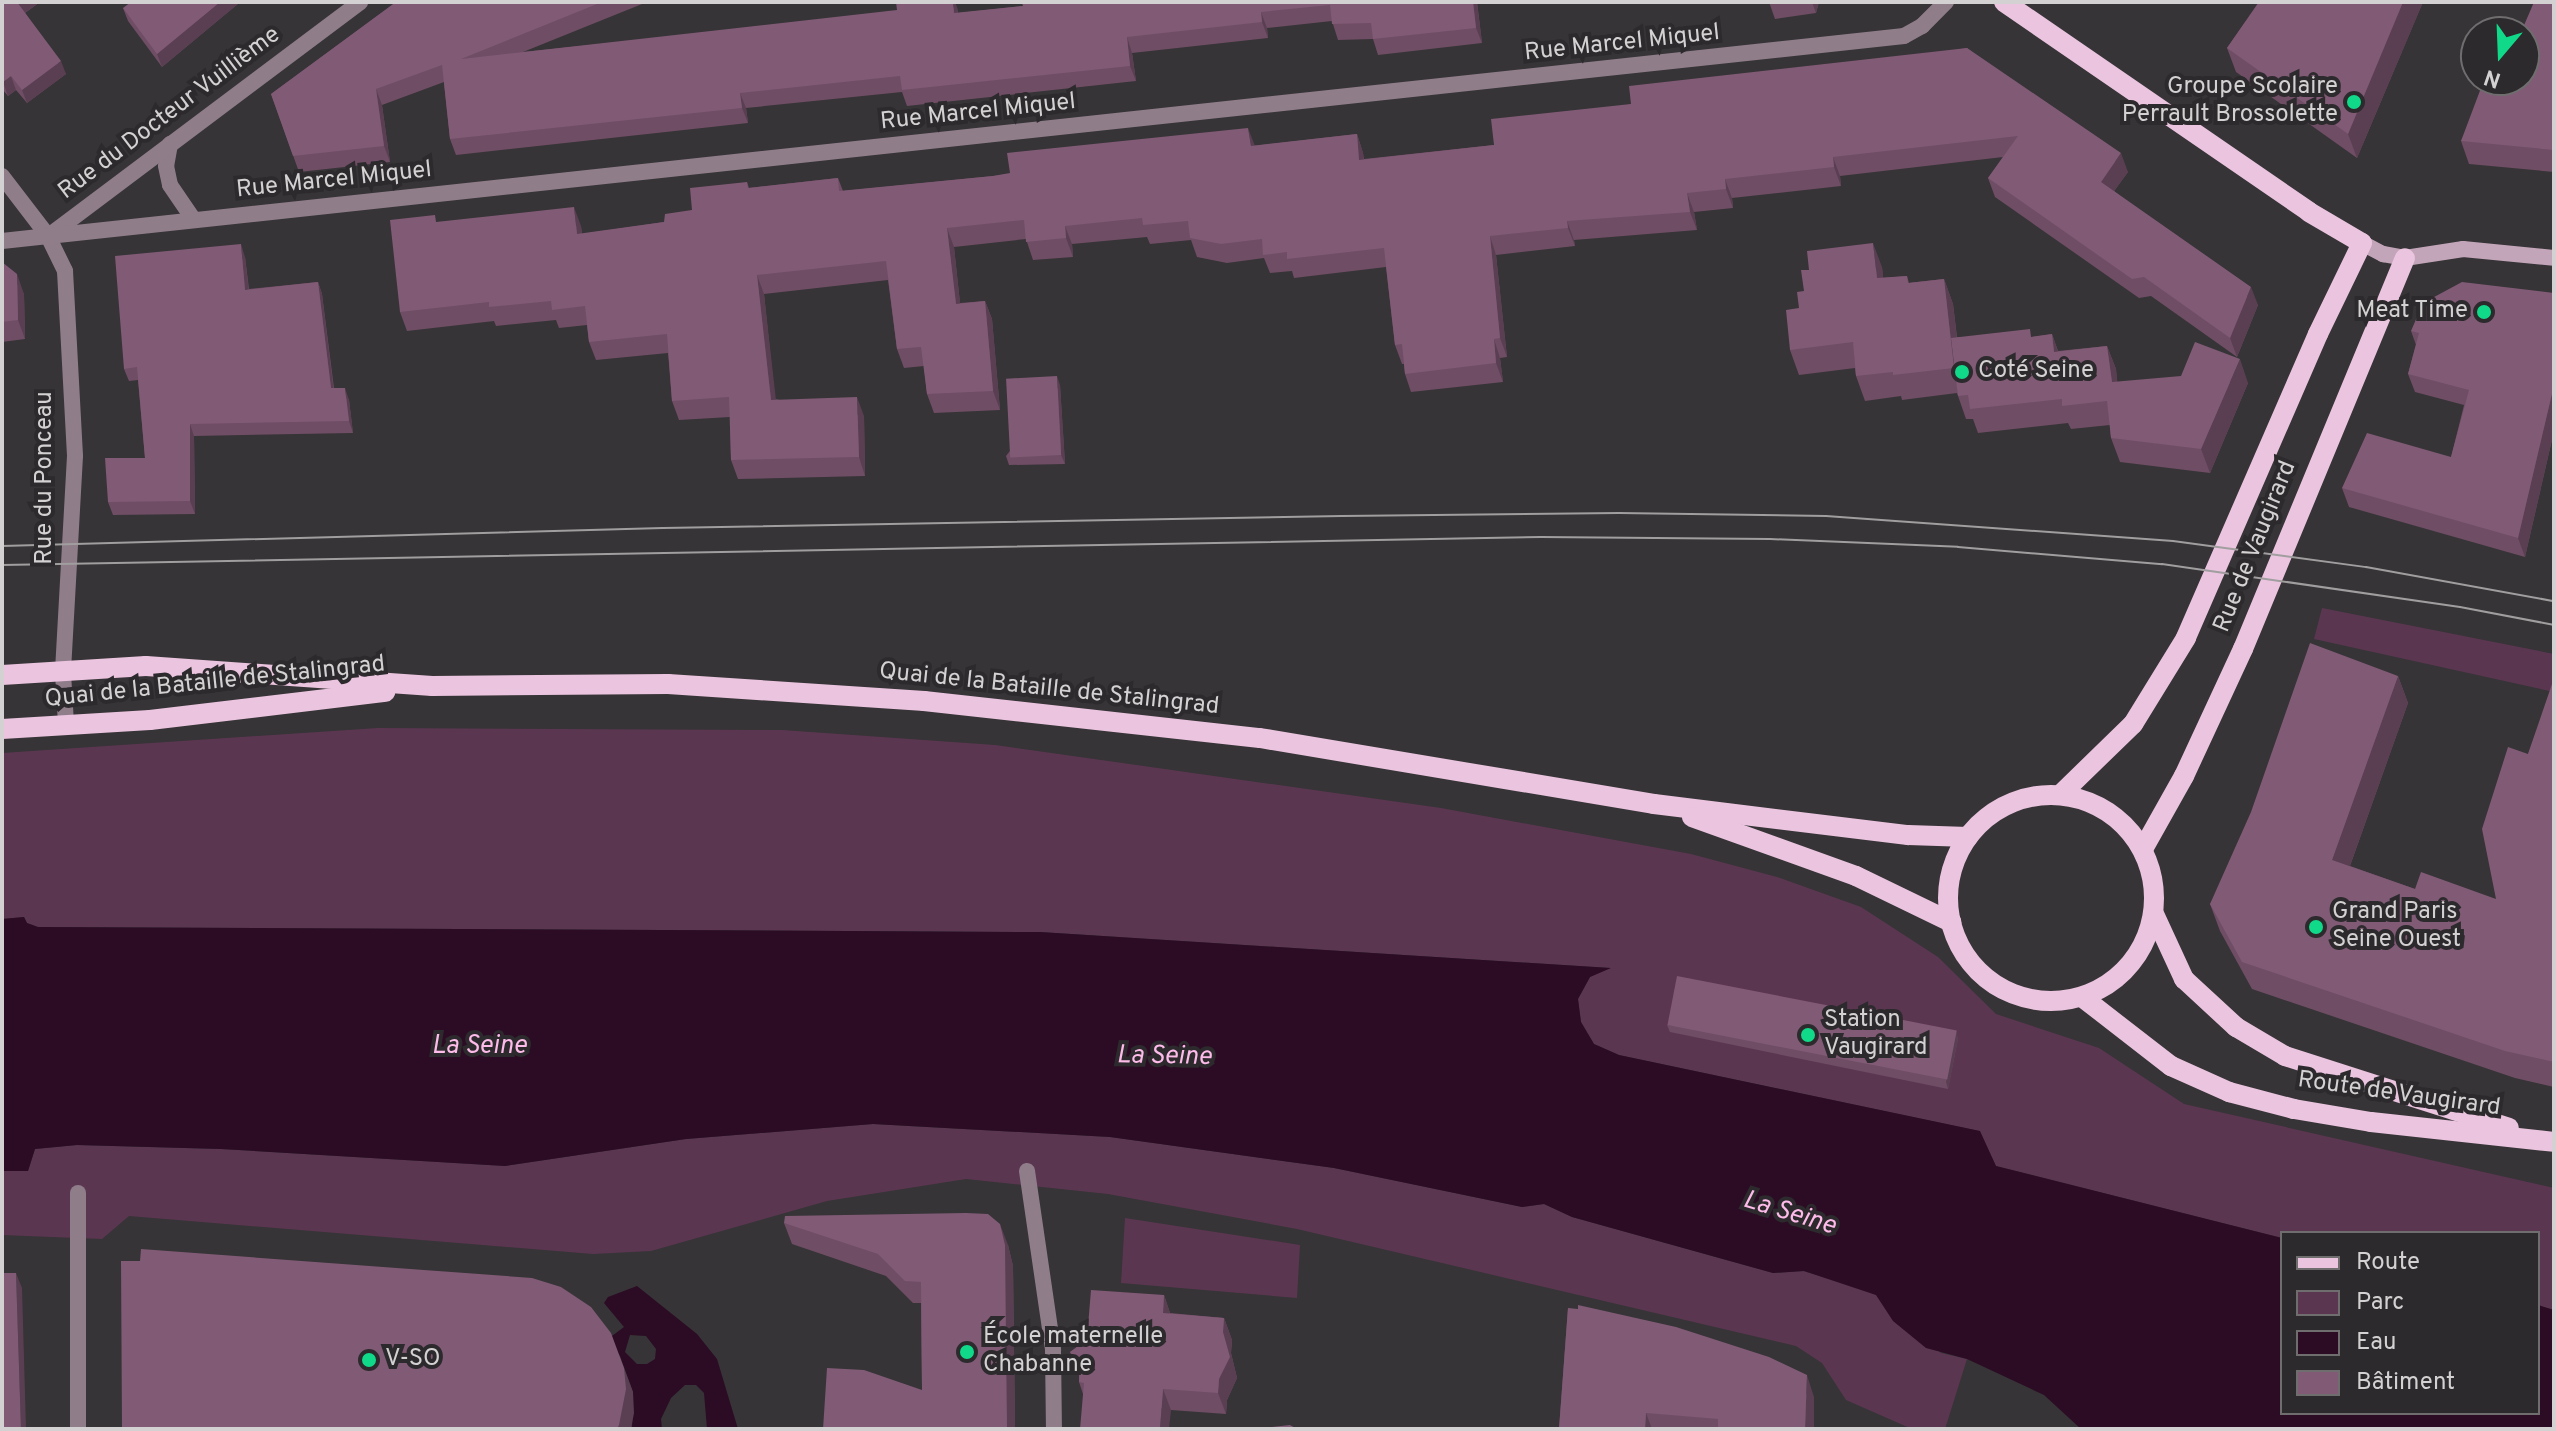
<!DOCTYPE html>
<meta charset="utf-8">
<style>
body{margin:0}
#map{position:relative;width:2556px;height:1431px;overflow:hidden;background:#363436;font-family:Overpass,sans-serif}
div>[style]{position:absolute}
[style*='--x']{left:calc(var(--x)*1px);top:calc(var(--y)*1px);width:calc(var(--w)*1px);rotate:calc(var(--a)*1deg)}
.green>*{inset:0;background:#5b3651}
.water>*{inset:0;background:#2c0b24}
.street>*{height:16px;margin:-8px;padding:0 8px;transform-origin:8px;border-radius:8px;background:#907d8a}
.secondary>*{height:16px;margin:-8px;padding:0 8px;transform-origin:8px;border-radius:8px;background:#c3a5ba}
.primary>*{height:20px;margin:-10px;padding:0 10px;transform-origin:10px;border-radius:10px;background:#ebc4df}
.primary>.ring{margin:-10px;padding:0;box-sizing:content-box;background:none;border:20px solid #ebc4df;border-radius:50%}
.tram>*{height:2px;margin:-1px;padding:0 1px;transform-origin:1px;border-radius:1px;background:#a09e9f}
.wall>*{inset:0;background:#6f4d65}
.shaded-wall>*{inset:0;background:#5a3f53}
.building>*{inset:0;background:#815a76;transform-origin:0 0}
.dots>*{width:22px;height:22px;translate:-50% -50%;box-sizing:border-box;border:4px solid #2c2a2c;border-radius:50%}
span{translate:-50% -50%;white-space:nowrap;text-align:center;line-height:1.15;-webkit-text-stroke:8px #2c2a2c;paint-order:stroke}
.street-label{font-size:24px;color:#d3d1d2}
.poi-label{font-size:24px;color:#d3d1d2}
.right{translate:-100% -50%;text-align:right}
.left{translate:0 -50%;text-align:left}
.water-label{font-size:26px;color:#fdbbe9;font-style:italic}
.frame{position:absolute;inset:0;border:4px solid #d3d1d2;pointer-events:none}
.legend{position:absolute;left:2280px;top:1231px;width:260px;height:184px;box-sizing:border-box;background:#2c2a2c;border:2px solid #6f6d6e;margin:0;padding:10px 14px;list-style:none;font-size:24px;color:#d3d1d2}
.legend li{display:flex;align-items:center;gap:16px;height:40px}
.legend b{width:40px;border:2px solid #6f6d6e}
.north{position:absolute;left:2460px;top:16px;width:80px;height:80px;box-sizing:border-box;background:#2c2a2c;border:2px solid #6f6d6e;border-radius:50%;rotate:199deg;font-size:22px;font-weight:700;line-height:32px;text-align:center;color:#d3d1d2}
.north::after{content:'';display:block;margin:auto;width:28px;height:36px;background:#11d98a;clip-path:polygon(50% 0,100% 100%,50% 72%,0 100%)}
</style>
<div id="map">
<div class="green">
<i style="clip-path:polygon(2322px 608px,2554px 654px,2554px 692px,2314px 639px)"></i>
<i style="clip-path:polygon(378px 728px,782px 730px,995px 745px,1441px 808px,1691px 854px,1777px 877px,1861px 907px,1938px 957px,1996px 1014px,2099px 1048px,2184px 1104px,2554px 1188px,2554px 1310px,2538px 1305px,2538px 1233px,2282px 1233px,2282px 1238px,1996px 1166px,1979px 1131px,1619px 1055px,1594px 1044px,1581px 1022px,1578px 999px,1590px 977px,1609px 968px,1040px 932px,38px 927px,27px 923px,24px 917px,2px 919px,2px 753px)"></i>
<i style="clip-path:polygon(873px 1124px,1110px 1137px,1334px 1168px,1522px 1207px,1544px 1204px,1572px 1217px,1773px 1273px,1803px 1271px,1864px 1289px,1876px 1295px,1941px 1353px,1967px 1359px,1945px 1429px,1912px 1429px,1846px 1400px,1822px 1363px,1796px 1346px,1297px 1229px,1108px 1194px,966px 1179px,827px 1201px,651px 1251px,593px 1254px,129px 1216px,102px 1239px,2px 1235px,2px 1171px,28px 1171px,35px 1149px,77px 1145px,221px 1149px,505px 1166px,686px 1139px)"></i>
<i style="clip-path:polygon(1125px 1218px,1300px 1245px,1297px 1298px,1121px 1283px)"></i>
</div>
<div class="water">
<i style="clip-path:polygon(24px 917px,27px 923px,38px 927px,1040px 932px,1611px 968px,1590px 977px,1578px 999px,1581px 1022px,1594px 1044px,1619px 1055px,1980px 1131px,1996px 1166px,2282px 1238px,2282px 1413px,2538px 1413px,2538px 1305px,2554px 1310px,2554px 1429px,2081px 1429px,2044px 1395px,1967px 1359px,1926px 1348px,1893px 1321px,1876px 1295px,1804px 1271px,1773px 1273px,1572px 1217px,1544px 1204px,1522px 1207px,1334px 1168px,1110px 1137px,873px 1124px,686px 1139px,505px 1166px,221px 1149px,77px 1145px,35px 1149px,28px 1171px,2px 1171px,2px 919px)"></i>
<i style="clip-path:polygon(evenodd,637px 1286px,697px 1334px,717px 1359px,738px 1429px,707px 1429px,704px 1393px,696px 1385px,685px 1385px,671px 1398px,661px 1419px,662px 1429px,632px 1429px,633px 1392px,620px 1356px,608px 1339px,624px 1327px,604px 1303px,608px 1297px,637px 1286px,630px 1335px,646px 1336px,656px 1349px,655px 1359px,647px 1364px,637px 1364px,625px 1352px,630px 1335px)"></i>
</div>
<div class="street">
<i style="--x:170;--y:144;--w:22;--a:100"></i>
<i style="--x:166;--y:166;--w:19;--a:78"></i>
<i style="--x:170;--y:185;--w:42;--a:55.6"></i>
<i style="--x:2;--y:176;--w:76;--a:52.5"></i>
<i style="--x:48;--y:236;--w:39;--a:64"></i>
<i style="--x:65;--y:271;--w:185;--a:86.9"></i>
<i style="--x:75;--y:456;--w:217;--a:93.2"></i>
<i style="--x:63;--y:673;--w:51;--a:86.6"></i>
<i style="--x:50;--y:235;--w:388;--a:-36.9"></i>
<i style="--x:2;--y:241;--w:1913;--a:-6.15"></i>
<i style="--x:1904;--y:36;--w:21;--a:-29"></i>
<i style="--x:1922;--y:26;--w:34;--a:-45"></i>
<i style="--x:1027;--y:1171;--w:181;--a:81.7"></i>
<i style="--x:1053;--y:1350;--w:79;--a:89.3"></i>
<i style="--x:78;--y:1429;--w:236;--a:-90"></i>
</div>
<div class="secondary">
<i style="--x:2362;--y:243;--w:24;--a:28"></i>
<i style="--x:2383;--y:254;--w:22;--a:10"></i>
<i style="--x:2405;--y:258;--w:59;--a:-8.8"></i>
<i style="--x:2463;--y:249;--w:91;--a:5.6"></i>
</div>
<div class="primary">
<i style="--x:2004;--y:2;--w:370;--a:34.5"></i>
<i style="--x:2309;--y:212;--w:61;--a:30.3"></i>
<i style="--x:2362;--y:243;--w:101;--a:115.8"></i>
<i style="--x:2318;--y:334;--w:331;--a:113.5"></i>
<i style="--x:2186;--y:638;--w:101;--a:121.6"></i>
<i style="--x:2133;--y:724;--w:102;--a:135.8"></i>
<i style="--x:2;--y:675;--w:144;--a:-3.6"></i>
<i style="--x:146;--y:666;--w:287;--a:4"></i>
<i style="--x:432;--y:686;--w:236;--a:-0.5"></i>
<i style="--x:668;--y:684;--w:257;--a:3.8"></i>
<i style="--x:924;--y:701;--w:338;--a:6.3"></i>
<i style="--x:1260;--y:738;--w:399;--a:9.5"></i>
<i style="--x:1654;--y:804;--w:256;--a:7"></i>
<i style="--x:1908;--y:835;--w:60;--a:1.9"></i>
<i style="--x:2;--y:729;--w:148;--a:-3.5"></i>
<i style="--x:150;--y:720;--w:237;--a:-6.8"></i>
<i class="ring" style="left:1948px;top:795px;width:186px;height:186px"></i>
<i style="--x:1692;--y:817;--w:174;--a:19.8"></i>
<i style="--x:1856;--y:876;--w:106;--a:25.8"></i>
<i style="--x:2143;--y:849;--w:84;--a:-60.7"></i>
<i style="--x:2184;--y:776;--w:140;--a:-65.1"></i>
<i style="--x:2243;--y:649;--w:423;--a:-67.5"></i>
<i style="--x:2154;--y:914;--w:72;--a:65.2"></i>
<i style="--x:2184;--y:979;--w:71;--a:42.7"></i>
<i style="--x:2236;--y:1027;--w:57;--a:30.6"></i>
<i style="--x:2285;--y:1056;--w:235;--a:17.8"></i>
<i style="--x:2082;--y:997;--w:113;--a:37.8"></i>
<i style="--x:2171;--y:1066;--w:64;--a:24.1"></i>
<i style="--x:2229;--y:1092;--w:67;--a:14.7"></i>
<i style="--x:2294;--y:1109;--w:78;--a:9.6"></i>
<i style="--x:2371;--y:1122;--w:184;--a:6.2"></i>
</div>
<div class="tram">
<i style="--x:2;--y:546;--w:661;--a:-1.56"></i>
<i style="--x:663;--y:528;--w:679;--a:-1.01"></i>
<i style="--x:1342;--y:516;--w:277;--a:-0.6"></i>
<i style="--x:1619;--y:513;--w:207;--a:0.8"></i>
<i style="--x:1826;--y:516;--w:348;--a:4.1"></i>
<i style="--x:2173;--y:541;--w:195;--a:7.7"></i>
<i style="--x:2366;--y:567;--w:191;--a:10.3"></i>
<i style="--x:2;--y:565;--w:1539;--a:-1.04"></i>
<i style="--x:1541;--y:537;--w:229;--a:0.5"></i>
<i style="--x:1770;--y:539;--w:188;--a:2.4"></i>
<i style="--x:1958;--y:547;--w:205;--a:4.8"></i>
<i style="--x:2162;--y:564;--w:301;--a:8.2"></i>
<i style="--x:2460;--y:607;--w:96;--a:10.8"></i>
</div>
<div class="wall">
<i style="clip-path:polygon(2px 2px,40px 2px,25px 13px,66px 74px,27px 103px,16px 90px,8px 96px,2px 89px)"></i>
<i style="clip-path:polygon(396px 2px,647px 2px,523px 52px,957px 7px,958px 13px,1023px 6px,1022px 2px,1477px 2px,1482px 43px,1378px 55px,1373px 39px,1338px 40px,1332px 21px,1267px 28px,1268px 38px,1132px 53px,1136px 81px,907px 106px,902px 92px,746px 108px,748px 123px,456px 155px,450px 139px,444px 82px,382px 105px,390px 162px,299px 172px,271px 94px)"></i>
<i style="clip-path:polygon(1769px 2px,1819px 2px,1816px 13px,1775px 19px)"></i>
<i style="clip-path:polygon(2259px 2px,2423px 2px,2357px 158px,2236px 72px,2227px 48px)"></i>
<i style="clip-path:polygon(2554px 2px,2554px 172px,2469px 164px,2461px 141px,2522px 30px)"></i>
<i style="clip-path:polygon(239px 3px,162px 67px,128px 21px,123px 8px)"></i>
<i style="clip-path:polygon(1967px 48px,2128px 172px,2114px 191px,2258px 305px,2237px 357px,2151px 296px,2139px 298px,1995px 197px,1988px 178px,2003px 157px,1840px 176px,1841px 186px,1732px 198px,1733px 208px,1694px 212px,1697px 230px,1574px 240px,1575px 246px,1496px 255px,1507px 357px,1500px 358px,1503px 382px,1411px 392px,1405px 374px,1404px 364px,1402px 364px,1395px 345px,1386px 267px,1294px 278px,1292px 271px,1270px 273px,1264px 258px,1227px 263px,1197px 257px,1191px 240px,1150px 244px,1147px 237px,1072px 244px,1073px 257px,1033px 260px,1026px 239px,954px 247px,960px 303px,985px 301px,992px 319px,1000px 410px,934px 413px,927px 394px,924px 366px,904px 368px,897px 349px,888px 280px,764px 294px,775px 399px,864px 416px,865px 476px,738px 479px,731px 460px,730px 417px,679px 420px,672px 401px,668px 353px,596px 360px,589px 342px,587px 325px,559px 328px,556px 320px,496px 326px,494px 321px,407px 331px,400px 312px,438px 222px,581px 226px,582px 234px,664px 222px,692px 210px,747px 182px,749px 188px,838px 178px,843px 191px,993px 176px,1357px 134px,1363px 153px,1364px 159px,1494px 145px,1631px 104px)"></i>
<i style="clip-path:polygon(245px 257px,249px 289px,318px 282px,322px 294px,334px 388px,349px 400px,353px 433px,194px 436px,195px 514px,113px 515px,108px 502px,145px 458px,138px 380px,129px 381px,124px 369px)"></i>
<i style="clip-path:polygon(2px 262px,24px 294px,25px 339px,2px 342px)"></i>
<i style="clip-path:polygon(1882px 267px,1883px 278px,1907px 276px,1909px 283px,1944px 279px,1953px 304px,1957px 337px,2033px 337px,2052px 334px,2058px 351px,2107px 346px,2116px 369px,2117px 382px,2248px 383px,2210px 473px,2120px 462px,2111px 438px,2110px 425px,2071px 429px,2068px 423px,1978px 433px,1973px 419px,1966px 419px,1957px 393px,1902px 400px,1901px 396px,1865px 401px,1856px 376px,1855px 368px,1799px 375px,1790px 350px,1799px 308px)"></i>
<i style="clip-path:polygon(2554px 293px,2554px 431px,2525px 557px,2349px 507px,2342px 488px,2451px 457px,2464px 405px,2415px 392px,2408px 374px,2416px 345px,2411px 331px)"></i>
<i style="clip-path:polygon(1060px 385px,1065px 464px,1009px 465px,1006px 456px)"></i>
<i style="clip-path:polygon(2398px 676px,2408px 703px,2350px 866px,2415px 889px,2496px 899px,2528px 754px,2554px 685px,2554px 1087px,2515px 1078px,2252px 989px,2220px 931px,2210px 904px)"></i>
<i style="clip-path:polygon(1667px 1025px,1956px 1032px,1958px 1039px,1948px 1089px,1670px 1032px)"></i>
<i style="clip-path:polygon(784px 1223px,1008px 1245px,1013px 1266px,1015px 1429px,823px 1429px,922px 1390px,921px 1303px,913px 1303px,886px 1276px,792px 1244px)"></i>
<i style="clip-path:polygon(1164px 1295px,1170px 1313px,1224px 1318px,1232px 1340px,1231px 1353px,1237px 1378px,1227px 1400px,1226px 1414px,1171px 1410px,1083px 1394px,1079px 1382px,1079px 1375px,1070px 1352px,1081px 1344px,1088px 1326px)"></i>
<i style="clip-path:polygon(1568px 1308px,1814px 1397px,1814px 1429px,1559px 1429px)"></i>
</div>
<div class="shaded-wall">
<i style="clip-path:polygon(17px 2px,40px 2px,22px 15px)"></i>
<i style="clip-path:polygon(220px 2px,238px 2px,239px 3px,162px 67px,157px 54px)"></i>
<i style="clip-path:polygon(953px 2px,955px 2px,957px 7px,960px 29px,954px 13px)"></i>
<i style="clip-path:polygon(1473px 2px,1477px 2px,1482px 43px,1476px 28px)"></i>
<i style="clip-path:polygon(1812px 2px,1819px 2px,1816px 13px)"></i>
<i style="clip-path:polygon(2403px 2px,2423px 2px,2357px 158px,2348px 134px)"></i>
<i style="clip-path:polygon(1261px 12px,1267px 28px,1268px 38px,1262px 22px)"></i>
<i style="clip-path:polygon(1127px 37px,1132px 53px,1136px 81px,1130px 66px)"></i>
<i style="clip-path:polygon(61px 61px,66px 74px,27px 103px,22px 90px)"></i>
<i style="clip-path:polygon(11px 76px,16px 90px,8px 96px,3px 82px)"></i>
<i style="clip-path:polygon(376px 89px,382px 105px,390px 162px,384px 146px)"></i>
<i style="clip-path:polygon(740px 93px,746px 108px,748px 123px,742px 108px)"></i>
<i style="clip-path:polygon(1248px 128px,1255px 146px,1251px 146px)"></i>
<i style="clip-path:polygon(1357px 134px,1363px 153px,1366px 178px,1359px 160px)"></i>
<i style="clip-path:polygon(2121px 153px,2128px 172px,2107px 201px,2101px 182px)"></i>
<i style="clip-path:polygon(1833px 157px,1840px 176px,1841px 186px,1834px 167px)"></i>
<i style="clip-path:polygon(1725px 179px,1732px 198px,1733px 208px,1726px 189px)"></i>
<i style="clip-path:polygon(1687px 193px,1694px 212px,1697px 230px,1690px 212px)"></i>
<i style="clip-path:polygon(574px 207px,581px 226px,584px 253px,577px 234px)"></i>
<i style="clip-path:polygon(1567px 221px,1574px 240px,1575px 246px,1568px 228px)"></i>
<i style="clip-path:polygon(1065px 226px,1072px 244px,1073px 257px,1066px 238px)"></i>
<i style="clip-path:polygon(947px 228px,954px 247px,962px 322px,956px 304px)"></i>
<i style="clip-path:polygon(1490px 236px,1496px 255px,1507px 357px,1500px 338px)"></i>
<i style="clip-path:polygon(1873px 243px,1882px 267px,1886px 303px,1877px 278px)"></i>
<i style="clip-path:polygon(241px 244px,245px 257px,250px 302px,245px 290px)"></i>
<i style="clip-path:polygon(17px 274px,24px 294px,25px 339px,18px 320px)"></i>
<i style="clip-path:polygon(757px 275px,764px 294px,778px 418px,771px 400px)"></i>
<i style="clip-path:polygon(1944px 279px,1953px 304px,1963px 392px,1954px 368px)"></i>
<i style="clip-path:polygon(318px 282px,322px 294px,335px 401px,331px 388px)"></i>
<i style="clip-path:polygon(2251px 287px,2258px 305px,2237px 357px,2230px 338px)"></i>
<i style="clip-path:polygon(985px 301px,992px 319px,1000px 410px,993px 391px)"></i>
<i style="clip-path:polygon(2052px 334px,2060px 358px,2054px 352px)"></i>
<i style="clip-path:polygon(1494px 339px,1500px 358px,1503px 382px,1496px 363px)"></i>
<i style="clip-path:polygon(2107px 346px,2116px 369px,2120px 406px,2112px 382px)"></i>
<i style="clip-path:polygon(2240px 359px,2248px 383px,2210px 473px,2201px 449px)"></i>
<i style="clip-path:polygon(1057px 376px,1060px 385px,1065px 464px,1061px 455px)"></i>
<i style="clip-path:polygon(2554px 385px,2554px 431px,2525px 557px,2518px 538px)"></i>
<i style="clip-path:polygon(345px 388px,349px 400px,353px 433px,349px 421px)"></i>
<i style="clip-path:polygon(857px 397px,864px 416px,865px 476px,859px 457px)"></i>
<i style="clip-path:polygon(190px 424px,194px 436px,195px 514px,190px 501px)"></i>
<i style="clip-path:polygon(2398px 676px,2408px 703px,2342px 888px,2332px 860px)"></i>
<i style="clip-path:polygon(1956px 1032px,1958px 1039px,1948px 1089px,1946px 1082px)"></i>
<i style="clip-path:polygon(1000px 1224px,1008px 1245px,1013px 1266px,1015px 1429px,1007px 1429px)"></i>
<i style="clip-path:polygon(16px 1273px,22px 1288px,26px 1429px,21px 1429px)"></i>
<i style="clip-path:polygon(1164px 1295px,1171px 1316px,1163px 1313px)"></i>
<i style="clip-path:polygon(1224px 1318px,1232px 1340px,1231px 1353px,1237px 1378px,1227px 1400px,1226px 1414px,1218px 1393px)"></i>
<i style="clip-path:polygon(624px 1368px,633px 1392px,634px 1413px,631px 1429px,617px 1429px)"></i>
<i style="clip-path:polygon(1807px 1375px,1814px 1397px,1814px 1429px,1805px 1429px)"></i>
<i style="clip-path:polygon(1163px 1389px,1171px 1410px,1169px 1429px,1160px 1429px)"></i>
<i style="clip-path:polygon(1646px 1413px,1652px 1429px,1645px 1429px)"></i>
</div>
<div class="building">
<i style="clip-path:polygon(2px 2px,17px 2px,61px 61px,22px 90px,11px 76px,3px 82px,2px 81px)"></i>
<i style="clip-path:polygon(131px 2px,220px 2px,157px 54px,123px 8px)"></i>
<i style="clip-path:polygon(396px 2px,602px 2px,461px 59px,897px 10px,896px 2px,953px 2px,954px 13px,1023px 6px,1022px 2px,1473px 2px,1476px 28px,1373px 39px,1371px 23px,1332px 24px,1330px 5px,1261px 12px,1262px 22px,1127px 37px,1130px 66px,902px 90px,900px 76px,740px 93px,742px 108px,450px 139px,442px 65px,376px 89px,384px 146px,293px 156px,271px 94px)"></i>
<i style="clip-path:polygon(2259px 2px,2403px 2px,2348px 134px,2227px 48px)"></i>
<i style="clip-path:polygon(2534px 2px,2554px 2px,2554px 150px,2461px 141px,2484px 80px,2524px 80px,2524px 32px,2502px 32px,2506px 23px,2522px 30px)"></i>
<i style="clip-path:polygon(1967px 48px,2121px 153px,2101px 182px,2251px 287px,2230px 338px,2144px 277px,2132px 279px,1988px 178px,2018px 136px,1833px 157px,1834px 167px,1725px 179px,1726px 189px,1687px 193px,1690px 212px,1567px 221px,1568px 228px,1490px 236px,1500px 338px,1494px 339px,1496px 363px,1405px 374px,1402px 344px,1395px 345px,1384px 248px,1287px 259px,1287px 252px,1263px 255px,1262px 239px,1221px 244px,1190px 238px,1188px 221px,1143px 225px,1142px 218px,1065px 226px,1066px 238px,1026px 242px,1024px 220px,947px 228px,956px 304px,985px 301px,993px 391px,927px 394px,921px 347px,897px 349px,886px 261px,757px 275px,771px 400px,857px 397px,859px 457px,731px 460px,729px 397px,672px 401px,667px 334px,589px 342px,585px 306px,552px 310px,551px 301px,489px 307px,489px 302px,400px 312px,390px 220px,435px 215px,436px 222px,574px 207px,577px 234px,664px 222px,665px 214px,692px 210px,690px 188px,747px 182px,748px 188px,838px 178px,839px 191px,993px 176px,1010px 173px,1007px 153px,1248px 128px,1251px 146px,1357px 134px,1359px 160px,1494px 145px,1491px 119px,1631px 104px,1629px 86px)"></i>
<i style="clip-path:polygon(1873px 243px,1877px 278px,1907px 276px,1908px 283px,1944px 279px,1954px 368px,1893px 375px,1893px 372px,1856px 376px,1853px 342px,1790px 350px,1786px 310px,1799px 308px,1797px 292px,1804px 291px,1801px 270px,1809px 270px,1807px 251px)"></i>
<i style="clip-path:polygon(241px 244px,245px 290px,318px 282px,331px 388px,345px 388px,349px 421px,190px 424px,190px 501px,108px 502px,105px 458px,145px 458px,137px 367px,124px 369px,115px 256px)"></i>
<i style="clip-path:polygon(2px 262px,17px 274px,18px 320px,2px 322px)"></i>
<i style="clip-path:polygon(2462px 282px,2554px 293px,2554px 385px,2518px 538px,2342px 488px,2367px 433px,2451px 457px,2469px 390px,2408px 374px,2419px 333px,2411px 331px,2423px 303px)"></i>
<i style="clip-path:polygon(2030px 329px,2031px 337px,2052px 334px,2054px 352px,2107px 346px,2112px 382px,2181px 376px,2195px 342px,2240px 359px,2201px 449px,2111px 438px,2107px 401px,2062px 406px,2062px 399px,1970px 409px,1968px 395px,1958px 396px,1951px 338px)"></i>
<i style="left:1057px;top:376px;width:79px;height:51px;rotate:87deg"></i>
<i style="clip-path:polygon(2310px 643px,2398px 676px,2332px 860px,2415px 889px,2421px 872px,2496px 899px,2482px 829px,2508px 747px,2528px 754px,2552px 684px,2554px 685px,2554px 1062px,2505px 1051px,2242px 962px,2210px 904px,2251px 812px)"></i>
<i style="left:1677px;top:976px;width:285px;height:50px;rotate:11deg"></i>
<i style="clip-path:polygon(966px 1213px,988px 1214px,1000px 1224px,1005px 1245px,1007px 1429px,823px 1429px,827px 1368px,864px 1370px,922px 1390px,921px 1282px,905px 1281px,878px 1254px,784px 1223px,785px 1216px)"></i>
<i style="clip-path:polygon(141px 1249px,532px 1278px,561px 1287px,591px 1307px,611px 1333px,624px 1368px,626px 1389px,619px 1425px,617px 1429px,122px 1429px,121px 1261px,140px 1261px)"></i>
<i style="clip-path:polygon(2px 1273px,16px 1273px,21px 1429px,2px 1429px)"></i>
<i style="clip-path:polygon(1091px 1290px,1164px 1295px,1163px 1313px,1224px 1318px,1223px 1332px,1230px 1357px,1219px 1379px,1218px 1393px,1163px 1389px,1160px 1429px,1080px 1429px,1084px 1383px,1079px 1382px,1080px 1364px,1070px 1352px,1081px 1344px,1082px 1326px,1088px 1326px)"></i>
<i style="clip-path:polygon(1578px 1305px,1676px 1327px,1769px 1357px,1807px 1375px,1805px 1429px,1718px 1429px,1718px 1419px,1646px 1413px,1645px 1429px,1559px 1429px,1568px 1308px,1578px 1309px)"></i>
<i style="clip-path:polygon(1290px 1425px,1297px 1429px,1269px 1429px,1272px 1427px)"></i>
</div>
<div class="dots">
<i style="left:2354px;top:102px;background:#11d98a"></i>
<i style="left:2484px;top:312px;background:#11d98a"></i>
<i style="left:1962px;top:372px;background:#11d98a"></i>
<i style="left:2316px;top:927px;background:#11d98a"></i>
<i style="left:1808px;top:1035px;background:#11d98a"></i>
<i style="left:967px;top:1352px;background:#11d98a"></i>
<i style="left:369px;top:1360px;background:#11d98a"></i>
</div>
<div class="street-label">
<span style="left:1622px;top:44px;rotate:-6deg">Rue Marcel Miquel</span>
<span style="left:978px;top:113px;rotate:-6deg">Rue Marcel Miquel</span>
<span style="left:170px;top:114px;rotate:-37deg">Rue du Docteur Vuillième</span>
<span style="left:334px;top:181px;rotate:-6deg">Rue Marcel Miquel</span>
<span style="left:46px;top:478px;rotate:-90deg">Rue du Ponceau</span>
<span style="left:2256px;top:547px;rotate:-68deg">Rue de Vaugirard</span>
<span style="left:215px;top:683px;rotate:-6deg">Quai de la Bataille de Stalingrad</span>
<span style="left:1049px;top:690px;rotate:6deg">Quai de la Bataille de Stalingrad</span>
<span style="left:2399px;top:1095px;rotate:8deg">Route de Vaugirard</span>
</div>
<div class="poi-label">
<span class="right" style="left:2338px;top:102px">Groupe Scolaire<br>Perrault Brossolette</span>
<span class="right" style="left:2468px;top:312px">Meat Time</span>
<span class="left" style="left:1978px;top:372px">Coté Seine</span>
<span class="left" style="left:2332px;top:927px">Grand Paris<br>Seine Ouest</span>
<span class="left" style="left:1824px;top:1035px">Station<br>Vaugirard</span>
<span class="left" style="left:983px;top:1352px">École maternelle<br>Chabanne</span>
<span class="left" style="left:385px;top:1360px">V-SO</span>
</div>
<div class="water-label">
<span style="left:479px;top:1047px">La Seine</span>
<span style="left:1164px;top:1057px;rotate:1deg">La Seine</span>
<span style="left:1789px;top:1214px;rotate:17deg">La Seine</span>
</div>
<div class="frame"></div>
<ul class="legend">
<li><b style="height:10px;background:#ebc4df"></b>Route</li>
<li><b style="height:22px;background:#5b3651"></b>Parc</li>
<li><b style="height:22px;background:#2c0b24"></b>Eau</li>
<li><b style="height:22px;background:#815a76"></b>Bâtiment</li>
</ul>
<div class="north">N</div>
</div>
